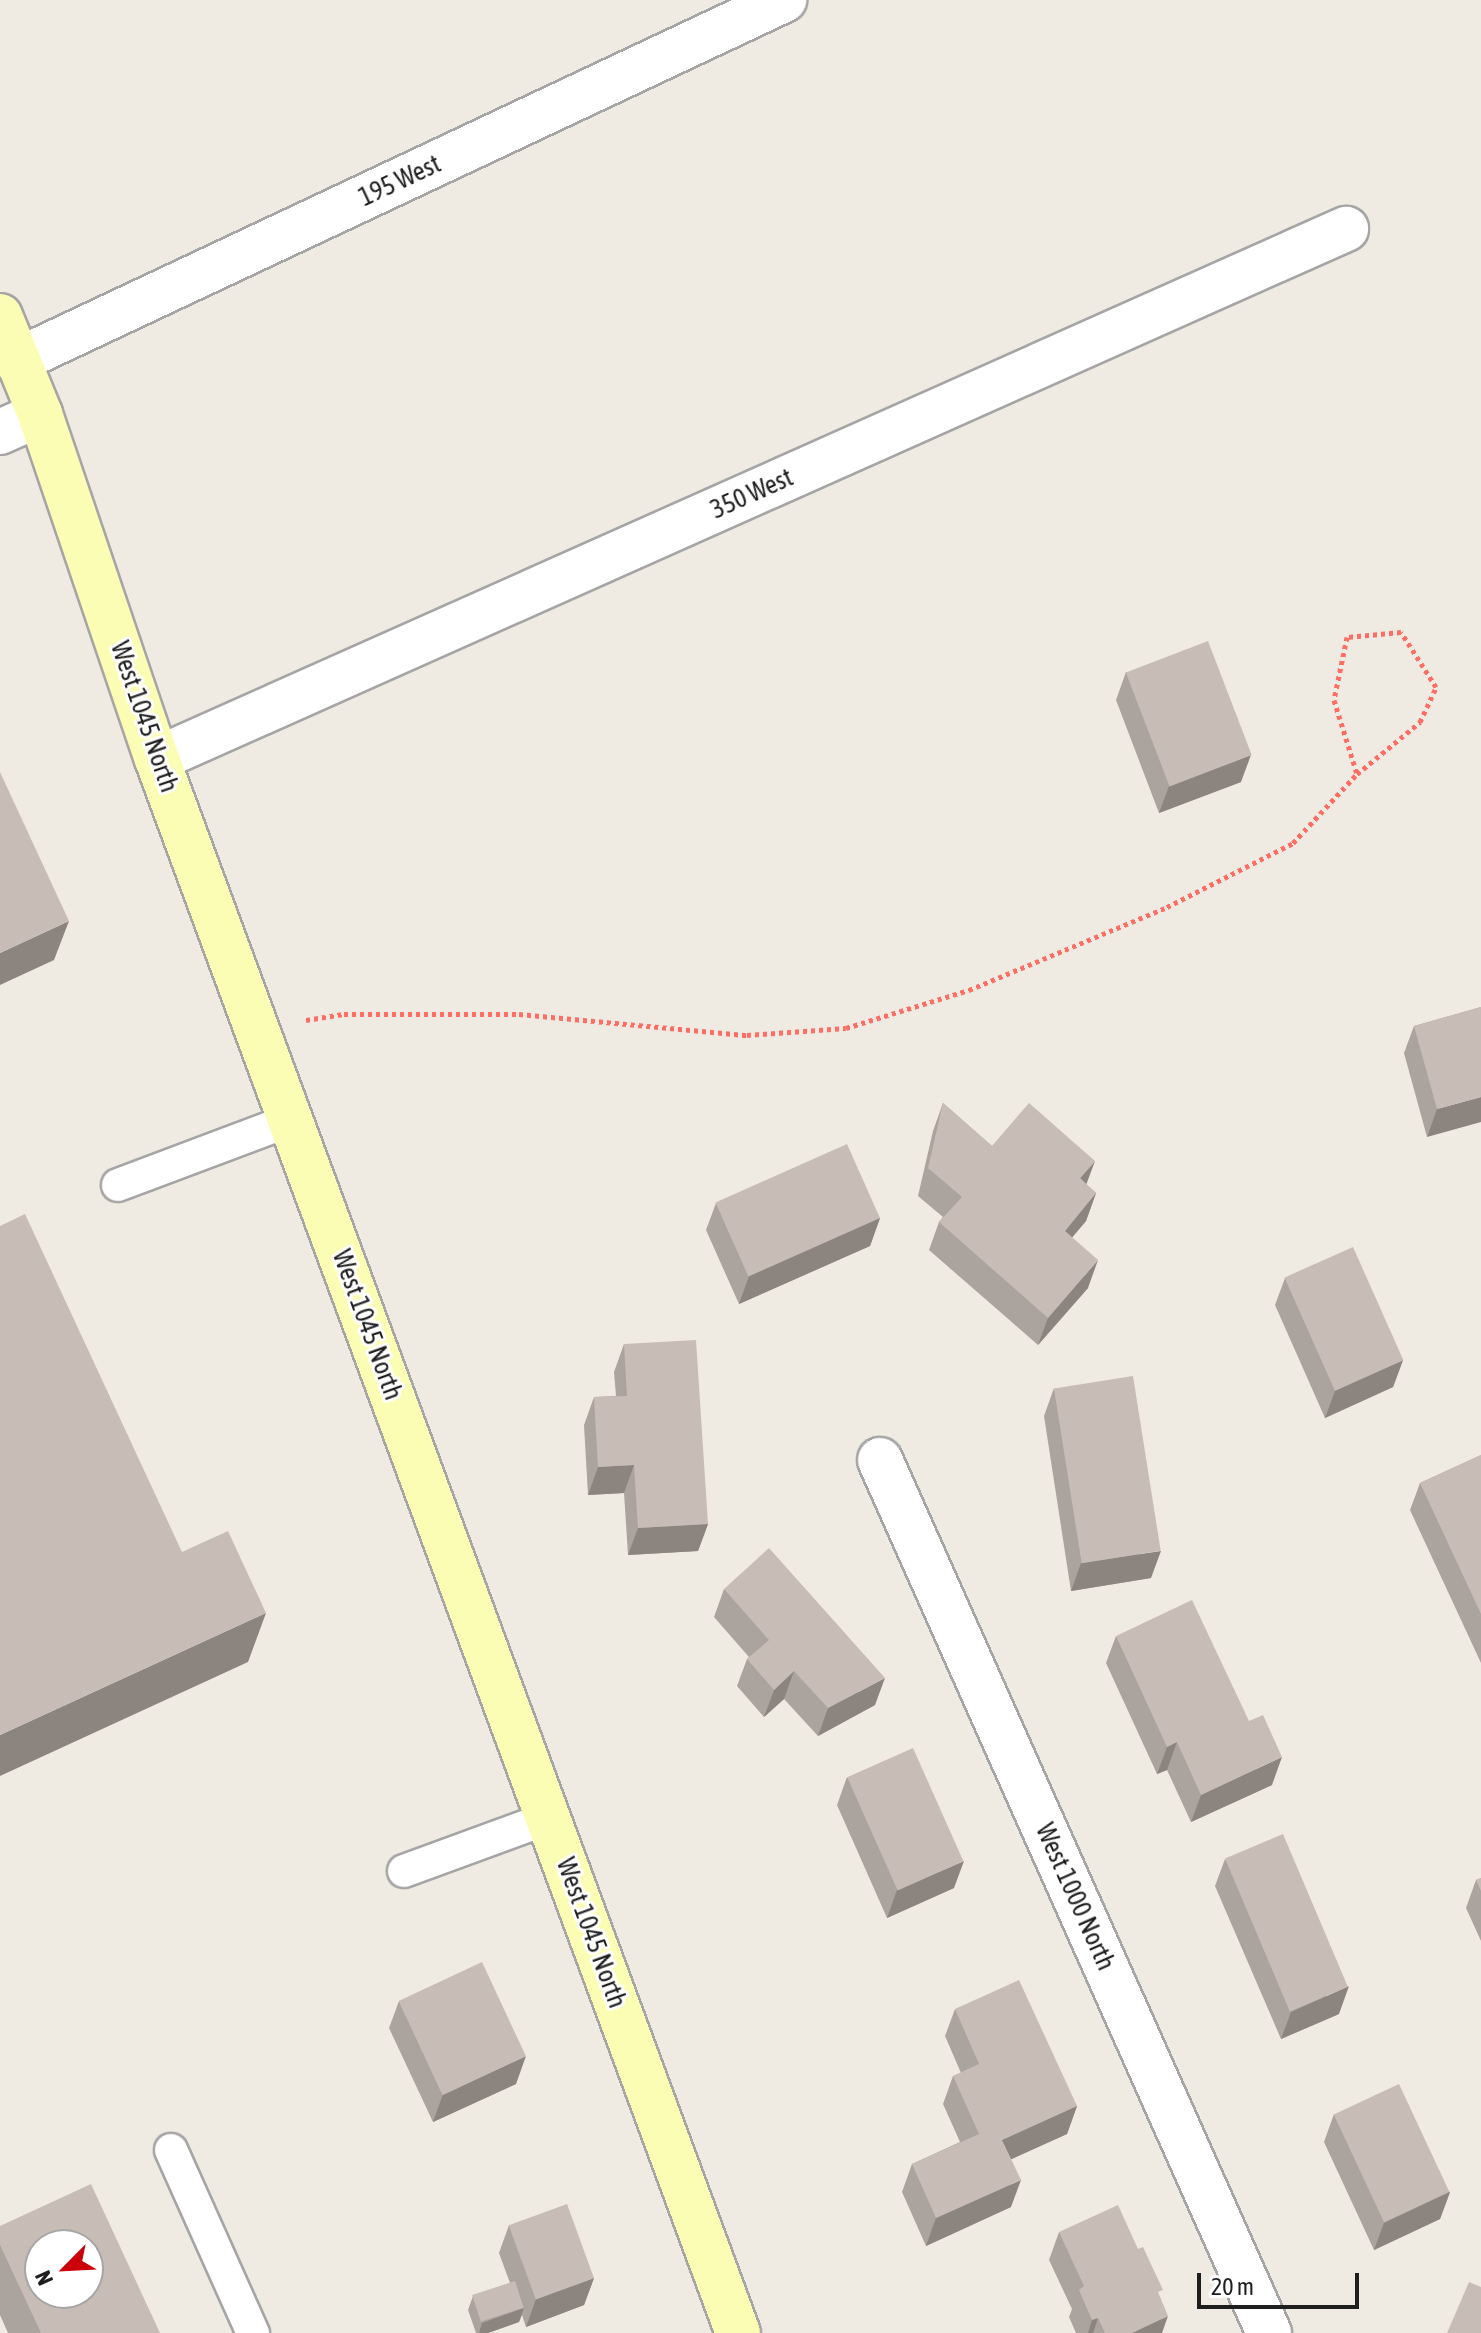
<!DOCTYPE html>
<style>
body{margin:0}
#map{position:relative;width:1481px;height:2333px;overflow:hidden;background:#efebe3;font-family:"Asap Condensed",sans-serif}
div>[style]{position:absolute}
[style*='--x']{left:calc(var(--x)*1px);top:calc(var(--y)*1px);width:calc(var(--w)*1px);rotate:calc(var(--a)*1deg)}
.path>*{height:5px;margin-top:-2.5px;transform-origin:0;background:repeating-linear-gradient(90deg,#ff6e64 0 4px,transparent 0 8px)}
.roads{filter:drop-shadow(2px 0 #a5a5a5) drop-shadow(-2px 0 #a5a5a5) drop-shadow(0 2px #a5a5a5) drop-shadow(0 -2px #a5a5a5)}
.service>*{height:32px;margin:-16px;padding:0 16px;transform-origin:16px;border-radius:16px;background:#fff}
.minor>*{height:44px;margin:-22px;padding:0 22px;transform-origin:22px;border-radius:22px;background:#fff}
.secondary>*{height:44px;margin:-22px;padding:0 22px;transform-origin:22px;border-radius:22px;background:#fcfdb4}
.wall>*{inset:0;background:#aba39d}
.shaded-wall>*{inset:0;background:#8b847f}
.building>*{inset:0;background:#c7bdb6;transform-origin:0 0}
span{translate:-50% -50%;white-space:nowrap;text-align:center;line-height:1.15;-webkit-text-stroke:6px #fff;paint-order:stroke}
.street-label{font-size:26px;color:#1e1e1e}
.north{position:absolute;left:24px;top:2229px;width:80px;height:80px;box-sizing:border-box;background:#fff;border:2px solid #a5a5a5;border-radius:50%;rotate:246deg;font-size:22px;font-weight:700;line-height:32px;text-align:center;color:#1e1e1e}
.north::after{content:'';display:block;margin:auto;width:28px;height:36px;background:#cb0008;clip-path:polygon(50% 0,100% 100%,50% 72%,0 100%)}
.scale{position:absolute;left:1197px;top:2273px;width:162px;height:36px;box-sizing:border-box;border:4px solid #1e1e1e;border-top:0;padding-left:10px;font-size:24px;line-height:28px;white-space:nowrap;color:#1e1e1e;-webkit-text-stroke:6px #fff;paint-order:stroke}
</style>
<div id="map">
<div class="path">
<i style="--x:306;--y:1020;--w:38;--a:-9"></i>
<i style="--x:344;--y:1014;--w:175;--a:0"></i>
<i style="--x:519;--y:1014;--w:229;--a:5.3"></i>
<i style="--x:747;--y:1035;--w:99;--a:-4"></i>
<i style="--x:846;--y:1028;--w:129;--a:-17.2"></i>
<i style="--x:969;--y:990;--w:215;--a:-22.7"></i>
<i style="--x:1167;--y:907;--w:141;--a:-26.9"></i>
<i style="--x:1293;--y:843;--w:94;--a:-47.2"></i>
<i style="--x:1357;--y:774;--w:82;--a:-39.5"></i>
<i style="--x:1420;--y:722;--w:38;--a:-65"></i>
<i style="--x:1436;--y:687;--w:65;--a:-122.5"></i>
<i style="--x:1401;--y:632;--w:54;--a:174.7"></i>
<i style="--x:1347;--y:637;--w:64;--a:101.7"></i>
<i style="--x:1334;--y:700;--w:77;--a:72.7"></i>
</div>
<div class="roads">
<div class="service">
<i style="--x:118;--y:1185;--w:185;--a:-20.6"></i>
<i style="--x:404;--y:1871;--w:154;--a:-20.1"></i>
<i style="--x:171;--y:2150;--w:201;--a:65.9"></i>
</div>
<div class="minor">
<i style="--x:16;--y:361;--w:849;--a:-25.18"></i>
<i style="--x:0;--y:432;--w:44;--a:-24.2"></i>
<i style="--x:157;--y:759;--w:1302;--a:-24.03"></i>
<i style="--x:880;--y:1460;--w:956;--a:65.98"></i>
</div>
<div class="secondary">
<i style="--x:0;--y:316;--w:106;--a:67.8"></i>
<i style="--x:40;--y:414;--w:364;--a:71.3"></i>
<i style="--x:157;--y:759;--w:1678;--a:69.74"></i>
</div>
</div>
<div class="wall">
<i style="clip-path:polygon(1126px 672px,1241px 782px,1159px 813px,1116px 700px)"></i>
<i style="clip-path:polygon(1481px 1007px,1427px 1137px,1404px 1053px,1414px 1026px)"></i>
<i style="clip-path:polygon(943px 1103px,992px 1146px,1087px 1185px,1096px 1193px,1086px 1221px,1072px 1237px,1088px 1288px,1038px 1345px,929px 1250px,939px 1222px,943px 1217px,918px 1196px,933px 1131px)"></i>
<i style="clip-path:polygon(716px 1203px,880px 1218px,870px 1246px,739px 1304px,706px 1230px)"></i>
<i style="clip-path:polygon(1285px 1278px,1403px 1360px,1393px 1387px,1325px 1418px,1275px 1305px)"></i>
<i style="clip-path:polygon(624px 1344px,708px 1524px,698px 1551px,628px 1555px,624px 1493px,588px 1495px,584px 1425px,594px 1397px,616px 1396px,614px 1372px)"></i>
<i style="clip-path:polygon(1054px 1388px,1151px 1578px,1071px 1591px,1044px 1416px)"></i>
<i style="clip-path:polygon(1481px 1455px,1481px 1663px,1410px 1510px,1420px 1483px)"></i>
<i style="clip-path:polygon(724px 1589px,875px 1705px,818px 1736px,784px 1699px,764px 1717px,737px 1686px,747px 1659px,749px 1657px,714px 1617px)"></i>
<i style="clip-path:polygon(1116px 1636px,1272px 1785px,1191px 1822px,1167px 1770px,1157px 1774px,1106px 1663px)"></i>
<i style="clip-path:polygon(847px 1777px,954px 1888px,887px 1918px,837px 1805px)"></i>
<i style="clip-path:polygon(1225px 1859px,1339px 2014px,1281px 2039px,1215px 1886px)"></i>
<i style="clip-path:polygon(1481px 1878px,1481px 1941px,1466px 1908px,1476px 1880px)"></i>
<i style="clip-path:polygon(399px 2001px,516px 2084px,433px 2122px,389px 2028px)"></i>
<i style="clip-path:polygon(955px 2009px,1077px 2106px,1067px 2134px,1011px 2159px,1011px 2207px,926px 2246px,902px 2192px,912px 2164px,960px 2142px,943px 2104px,953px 2076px,961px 2073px,945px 2036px)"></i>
<i style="clip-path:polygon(1334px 2114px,1450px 2192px,1440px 2219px,1374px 2250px,1324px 2142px)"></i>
<i style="clip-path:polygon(509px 2225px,594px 2278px,584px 2305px,526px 2327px,522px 2315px,519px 2322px,488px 2333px,476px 2333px,468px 2310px,473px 2296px,510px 2283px,499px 2253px)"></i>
<i style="clip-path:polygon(0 2226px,160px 2333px,8px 2333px,0 2315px)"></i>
<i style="clip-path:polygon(1059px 2232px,1160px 2297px,1162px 2333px,1076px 2333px,1069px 2317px,1072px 2309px,1049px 2260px)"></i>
</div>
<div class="shaded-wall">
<i style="clip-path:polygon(1251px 755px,1241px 782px,1159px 813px,1169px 786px)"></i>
<i style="clip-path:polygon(69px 921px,54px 960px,0 985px,0 953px)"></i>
<i style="clip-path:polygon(1481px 1097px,1481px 1122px,1427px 1137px,1437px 1109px)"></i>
<i style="clip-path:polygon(1095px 1161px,1085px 1188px,1080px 1178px)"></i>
<i style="clip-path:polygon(1096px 1193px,1086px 1221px,1055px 1258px,1065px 1231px)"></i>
<i style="clip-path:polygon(880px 1218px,870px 1246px,739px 1304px,749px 1276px)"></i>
<i style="clip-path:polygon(1098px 1260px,1088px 1288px,1038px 1345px,1048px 1318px)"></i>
<i style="clip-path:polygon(1403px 1360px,1393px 1387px,1325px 1418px,1335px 1391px)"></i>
<i style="clip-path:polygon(634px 1465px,624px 1493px,588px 1495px,598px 1467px)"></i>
<i style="clip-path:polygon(708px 1524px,698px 1551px,628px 1555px,638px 1528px)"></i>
<i style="clip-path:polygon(1161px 1551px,1151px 1578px,1071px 1591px,1081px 1563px)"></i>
<i style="clip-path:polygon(266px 1613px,248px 1662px,0 1776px,0 1735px)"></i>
<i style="clip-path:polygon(794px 1671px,784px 1699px,764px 1717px,774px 1690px)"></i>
<i style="clip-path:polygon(885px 1678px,875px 1705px,818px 1736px,828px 1708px)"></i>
<i style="clip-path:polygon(1177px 1742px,1167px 1770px,1157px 1774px,1167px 1747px)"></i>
<i style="clip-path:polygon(1282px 1757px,1272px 1785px,1191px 1822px,1201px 1795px)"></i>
<i style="clip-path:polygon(964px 1861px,954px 1888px,887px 1918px,897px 1890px)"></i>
<i style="clip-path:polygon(1349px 1986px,1339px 2014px,1281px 2039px,1291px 2012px)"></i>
<i style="clip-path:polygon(526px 2056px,516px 2084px,433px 2122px,443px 2094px)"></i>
<i style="clip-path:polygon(1077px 2106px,1067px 2134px,992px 2168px,1002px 2140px)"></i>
<i style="clip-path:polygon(1021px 2180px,1011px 2207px,926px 2246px,936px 2218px)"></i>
<i style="clip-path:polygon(1450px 2192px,1440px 2219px,1374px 2250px,1384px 2223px)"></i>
<i style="clip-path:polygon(594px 2278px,584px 2305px,526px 2327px,536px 2299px)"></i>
<i style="clip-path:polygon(524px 2308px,519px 2322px,488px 2333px,479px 2333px,482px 2323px)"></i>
<i style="clip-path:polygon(1168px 2316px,1162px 2333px,1132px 2333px)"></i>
<i style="clip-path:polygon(1098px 2318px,1093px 2333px,1088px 2333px,1092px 2320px)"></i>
</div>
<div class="building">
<i style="left:1208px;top:641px;width:122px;height:88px;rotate:69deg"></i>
<i style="clip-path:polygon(0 772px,69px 921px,0 953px)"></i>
<i style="clip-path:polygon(1481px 1007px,1481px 1097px,1437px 1109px,1414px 1026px)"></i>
<i style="clip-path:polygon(943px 1103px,992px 1146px,1029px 1103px,1095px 1161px,1080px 1178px,1096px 1193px,1065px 1231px,1098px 1260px,1048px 1318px,939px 1222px,962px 1197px,928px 1168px)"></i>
<i style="left:847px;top:1144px;width:81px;height:144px;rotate:66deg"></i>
<i style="clip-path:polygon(25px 1214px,182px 1552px,228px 1531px,266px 1613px,0 1735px,0 1226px)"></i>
<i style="left:1353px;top:1247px;width:124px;height:75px;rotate:66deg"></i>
<i style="clip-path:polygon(696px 1340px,708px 1524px,638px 1528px,634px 1465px,598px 1467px,594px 1397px,627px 1396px,624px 1344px)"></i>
<i style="left:1133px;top:1376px;width:177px;height:80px;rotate:81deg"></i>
<i style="clip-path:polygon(1481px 1455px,1481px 1614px,1420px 1483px)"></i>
<i style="clip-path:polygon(769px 1548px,885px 1678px,828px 1708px,794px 1671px,774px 1690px,747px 1659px,769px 1640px,724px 1589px)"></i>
<i style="clip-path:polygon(1192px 1600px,1249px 1721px,1263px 1715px,1282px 1757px,1201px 1795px,1177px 1742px,1167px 1747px,1116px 1636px)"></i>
<i style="left:913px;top:1748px;width:124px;height:72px;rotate:66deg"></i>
<i style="left:1283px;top:1834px;width:166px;height:63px;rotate:67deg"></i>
<i style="clip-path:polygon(1481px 1878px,1481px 1891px,1476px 1880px)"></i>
<i style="left:482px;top:1962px;width:104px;height:92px;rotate:65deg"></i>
<i style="clip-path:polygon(1019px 1980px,1077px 2106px,1002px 2140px,1021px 2180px,936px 2218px,912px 2164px,979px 2134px,953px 2076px,979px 2064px,955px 2009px)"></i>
<i style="left:1399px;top:2084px;width:119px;height:72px;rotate:65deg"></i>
<i style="clip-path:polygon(evenodd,91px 2184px,160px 2333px,41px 2333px,0 2245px,0 2226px,91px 2184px,40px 2245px,88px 2245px,88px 2293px,40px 2293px,40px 2245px)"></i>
<i style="left:567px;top:2204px;width:79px;height:62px;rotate:70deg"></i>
<i style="clip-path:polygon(1118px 2205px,1138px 2249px,1143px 2247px,1163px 2290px,1158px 2292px,1168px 2316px,1132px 2333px,1105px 2333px,1098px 2318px,1092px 2320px,1079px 2290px,1084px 2286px,1059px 2232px)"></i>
<i style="left:515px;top:2281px;width:28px;height:45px;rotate:72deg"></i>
<i style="clip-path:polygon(1469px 2282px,1481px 2287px,1481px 2333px,1447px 2333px)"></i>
</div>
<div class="street-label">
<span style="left:400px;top:181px;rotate:-25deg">195 West</span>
<span style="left:752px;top:494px;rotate:-24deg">350 West</span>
<span style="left:144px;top:717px;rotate:71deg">West 1045 North</span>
<span style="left:367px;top:1325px;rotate:70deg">West 1045 North</span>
<span style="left:1075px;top:1897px;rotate:66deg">West 1000 North</span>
<span style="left:591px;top:1933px;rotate:70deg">West 1045 North</span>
</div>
<div class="north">N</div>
<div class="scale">20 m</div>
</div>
